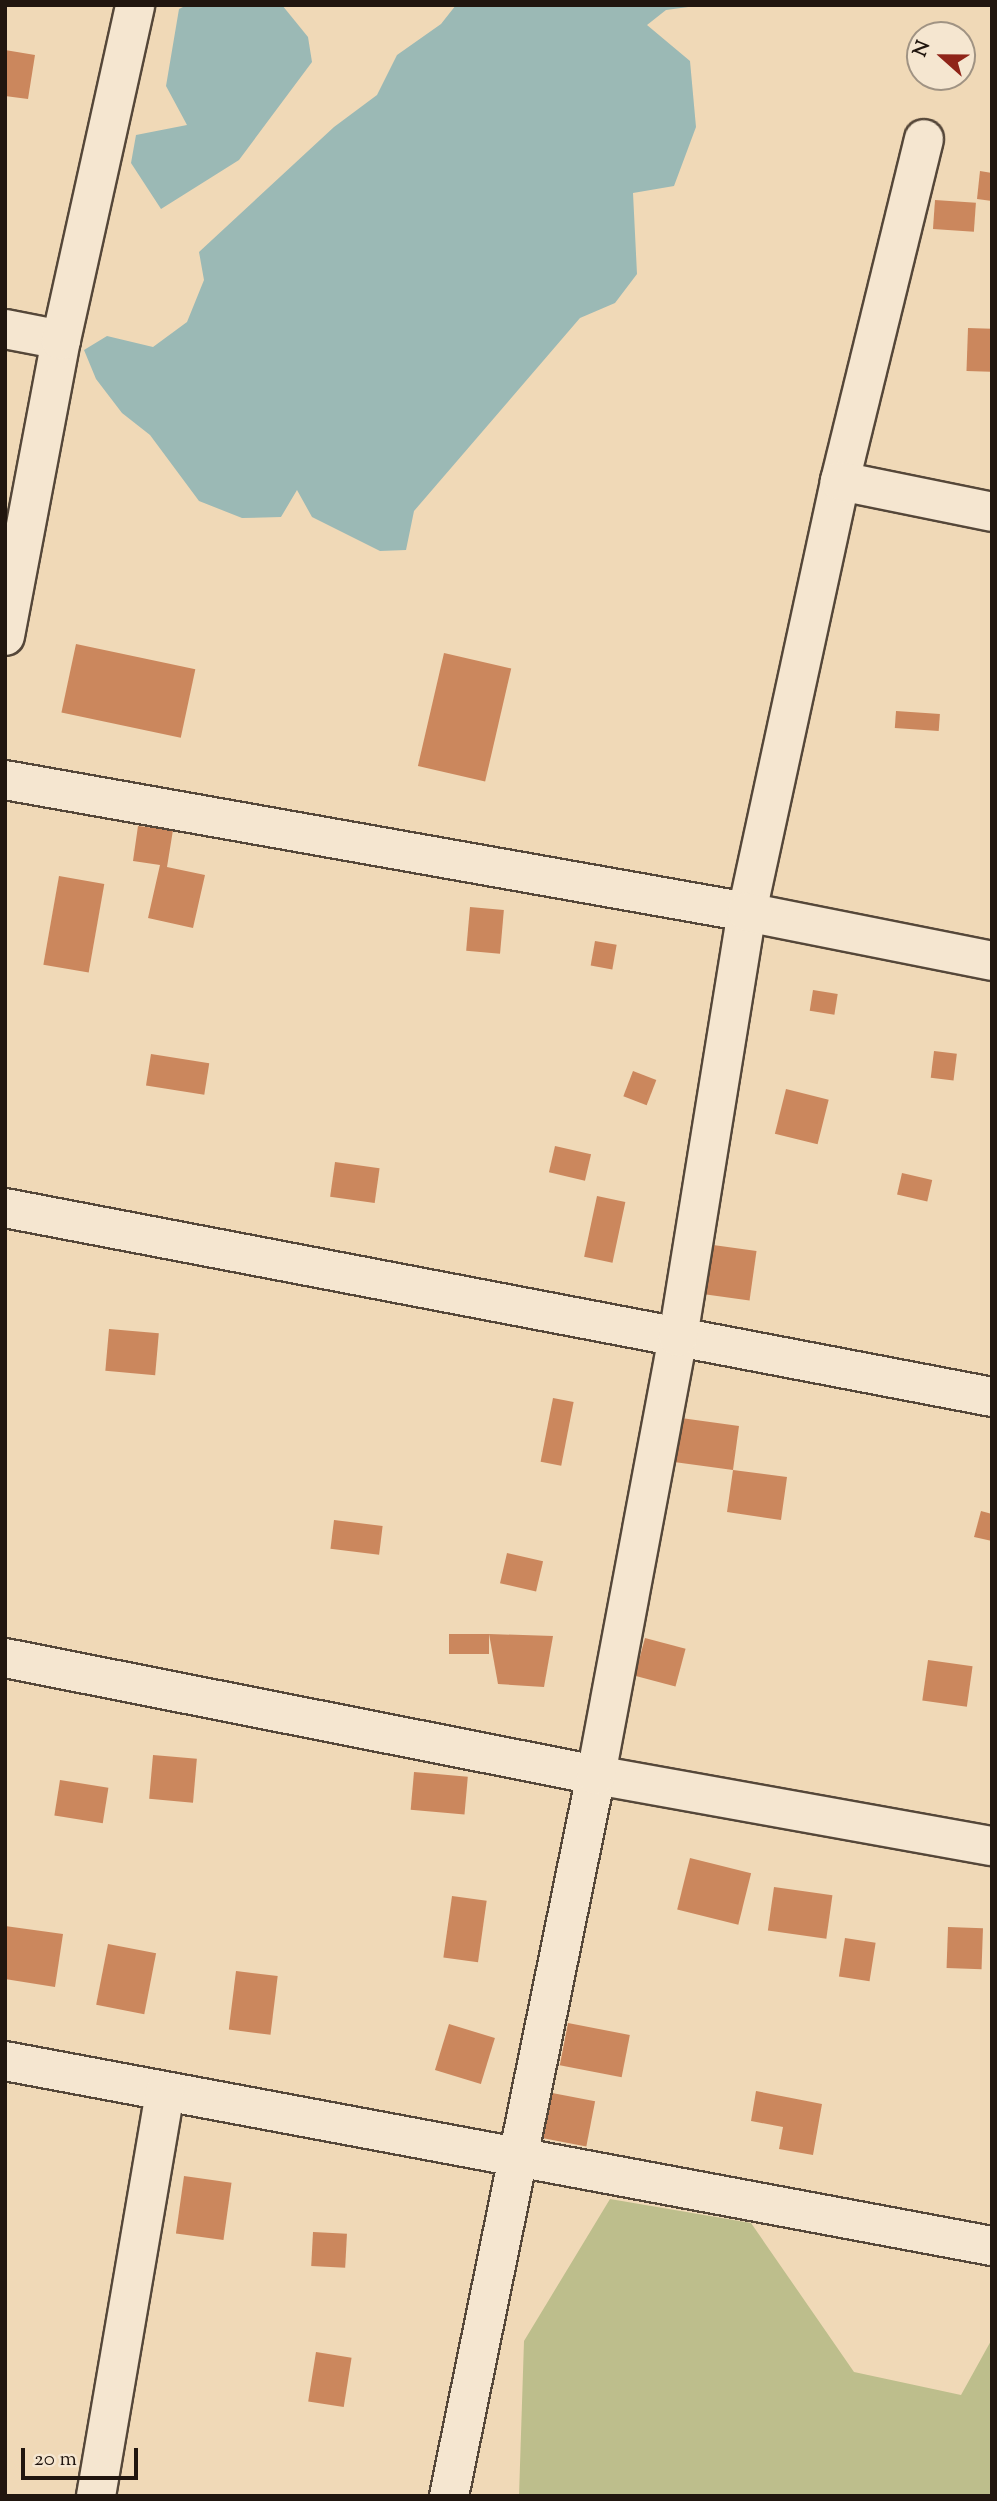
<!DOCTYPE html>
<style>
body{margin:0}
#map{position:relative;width:997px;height:2501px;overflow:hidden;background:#f0d9b7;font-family:"Sorts Mill Goudy",serif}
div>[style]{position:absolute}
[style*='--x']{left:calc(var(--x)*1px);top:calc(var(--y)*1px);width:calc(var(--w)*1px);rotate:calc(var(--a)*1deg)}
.green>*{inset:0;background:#bdbe8c}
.water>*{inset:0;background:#9bb9b5}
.building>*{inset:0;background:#cb875d;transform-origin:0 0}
.roads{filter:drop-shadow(2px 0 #554739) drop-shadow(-2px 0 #554739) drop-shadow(0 2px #554739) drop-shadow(0 -2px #554739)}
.street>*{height:38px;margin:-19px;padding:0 19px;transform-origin:19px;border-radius:19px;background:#f5e6d0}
.secondary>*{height:38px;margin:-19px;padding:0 19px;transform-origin:19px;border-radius:19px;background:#f5e6d0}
span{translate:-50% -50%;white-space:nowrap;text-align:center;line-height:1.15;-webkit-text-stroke:6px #f5e6d0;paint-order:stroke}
.frame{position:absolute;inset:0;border:7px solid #21160f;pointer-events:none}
.north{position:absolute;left:906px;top:21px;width:70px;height:70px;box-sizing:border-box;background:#f5e6d0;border:2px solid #a09383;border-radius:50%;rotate:291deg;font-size:19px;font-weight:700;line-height:28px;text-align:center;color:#21160f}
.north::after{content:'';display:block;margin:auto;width:24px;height:32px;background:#8f2418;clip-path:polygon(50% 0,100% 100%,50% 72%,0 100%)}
.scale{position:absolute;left:21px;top:2448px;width:117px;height:32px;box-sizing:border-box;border:4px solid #21160f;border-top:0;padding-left:9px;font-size:21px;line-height:24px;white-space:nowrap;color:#21160f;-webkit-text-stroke:5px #f5e6d0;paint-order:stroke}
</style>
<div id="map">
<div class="green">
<i style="clip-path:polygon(610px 2199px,751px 2223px,854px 2372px,961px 2395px,992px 2339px,992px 2496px,519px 2496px,524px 2341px)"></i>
</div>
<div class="water">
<i style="clip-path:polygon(187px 5px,282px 5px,308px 37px,312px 62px,239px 160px,161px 209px,131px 163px,136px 135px,187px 125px,166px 86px,179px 9px)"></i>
<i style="clip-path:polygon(456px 5px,703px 5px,666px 10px,647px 25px,690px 61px,696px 127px,674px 186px,633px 193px,637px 274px,615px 303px,580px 318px,414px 511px,406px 550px,380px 551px,312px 517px,297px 490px,281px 517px,242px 518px,199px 501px,150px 435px,122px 413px,96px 379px,84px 350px,107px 336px,153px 347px,187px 322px,204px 280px,199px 252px,334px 127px,377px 95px,397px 55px,441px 24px)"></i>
</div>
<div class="building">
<i style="clip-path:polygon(5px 50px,35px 55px,28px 99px,5px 96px)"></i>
<i style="clip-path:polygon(980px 171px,992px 173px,992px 201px,977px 199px)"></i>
<i style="left:935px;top:200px;width:41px;height:29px;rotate:4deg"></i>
<i style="left:968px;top:328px;width:24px;height:43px;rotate:2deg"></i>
<i style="left:76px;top:644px;width:122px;height:70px;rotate:12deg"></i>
<i style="left:444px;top:653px;width:69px;height:116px;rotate:13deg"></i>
<i style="left:896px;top:711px;width:44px;height:17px;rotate:4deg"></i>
<i style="clip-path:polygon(138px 826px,173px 830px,167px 867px,205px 875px,193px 928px,148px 918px,160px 865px,133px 861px)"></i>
<i style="left:59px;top:876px;width:46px;height:90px;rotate:10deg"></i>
<i style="left:470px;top:907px;width:34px;height:44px;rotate:5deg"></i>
<i style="left:595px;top:941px;width:22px;height:25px;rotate:10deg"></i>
<i style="left:813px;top:990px;width:25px;height:21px;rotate:9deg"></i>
<i style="left:934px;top:1051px;width:23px;height:27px;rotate:7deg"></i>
<i style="left:151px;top:1054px;width:59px;height:32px;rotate:9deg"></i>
<i style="left:633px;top:1071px;width:25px;height:27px;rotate:21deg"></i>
<i style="left:786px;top:1089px;width:44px;height:46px;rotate:14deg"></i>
<i style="left:555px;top:1146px;width:37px;height:27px;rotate:13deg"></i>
<i style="left:335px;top:1162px;width:45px;height:35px;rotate:8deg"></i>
<i style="left:902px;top:1173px;width:31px;height:22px;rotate:13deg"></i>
<i style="left:597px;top:1196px;width:29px;height:62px;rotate:12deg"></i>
<i style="left:706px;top:1244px;width:51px;height:50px;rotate:8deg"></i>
<i style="left:109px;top:1329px;width:50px;height:42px;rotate:5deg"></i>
<i style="left:553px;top:1398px;width:21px;height:65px;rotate:11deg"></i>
<i style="clip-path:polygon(681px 1418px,739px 1426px,733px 1470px,787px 1477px,781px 1520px,727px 1512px,733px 1470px,674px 1462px)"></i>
<i style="clip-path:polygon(981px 1511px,992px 1514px,992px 1541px,974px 1537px)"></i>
<i style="left:334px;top:1520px;width:49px;height:29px;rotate:7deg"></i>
<i style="left:507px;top:1553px;width:37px;height:31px;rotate:13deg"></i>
<i style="left:489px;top:1634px;width:20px;height:40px;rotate:90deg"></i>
<i style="clip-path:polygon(489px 1634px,553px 1636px,544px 1687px,498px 1684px)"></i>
<i style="left:645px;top:1638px;width:42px;height:39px;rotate:15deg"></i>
<i style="left:928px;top:1660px;width:45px;height:41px;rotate:8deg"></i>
<i style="left:153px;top:1755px;width:44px;height:44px;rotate:5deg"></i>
<i style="left:414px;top:1772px;width:54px;height:38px;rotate:5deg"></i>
<i style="left:60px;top:1780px;width:49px;height:36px;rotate:9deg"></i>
<i style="left:690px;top:1858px;width:63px;height:53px;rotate:14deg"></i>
<i style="left:774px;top:1887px;width:59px;height:44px;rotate:8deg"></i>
<i style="left:452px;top:1896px;width:35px;height:62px;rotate:8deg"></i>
<i style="clip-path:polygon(5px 1926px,63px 1934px,55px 1987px,5px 1979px)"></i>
<i style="left:948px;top:1927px;width:35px;height:41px;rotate:2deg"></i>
<i style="left:845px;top:1938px;width:31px;height:39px;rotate:9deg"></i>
<i style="left:108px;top:1944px;width:49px;height:62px;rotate:11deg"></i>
<i style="left:236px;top:1971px;width:42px;height:59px;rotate:7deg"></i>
<i style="left:568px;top:2023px;width:63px;height:43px;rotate:11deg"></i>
<i style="left:449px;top:2024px;width:48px;height:48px;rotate:17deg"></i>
<i style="clip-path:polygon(756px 2091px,822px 2104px,813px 2155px,779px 2149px,783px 2127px,751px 2121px)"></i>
<i style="left:547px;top:2092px;width:49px;height:46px;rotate:11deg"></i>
<i style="left:184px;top:2176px;width:48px;height:58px;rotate:8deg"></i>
<i style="left:313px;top:2232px;width:34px;height:34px;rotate:3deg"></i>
<i style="left:316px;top:2352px;width:36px;height:50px;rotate:9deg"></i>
</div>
<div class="roads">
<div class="street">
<i style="--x:5;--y:329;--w:57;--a:11.1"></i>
<i style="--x:840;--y:481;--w:352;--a:-76.2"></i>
<i style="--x:5;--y:636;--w:301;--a:-79.3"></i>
<i style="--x:61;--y:340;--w:343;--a:-77.5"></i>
<i style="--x:5;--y:1208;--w:1005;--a:10.84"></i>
<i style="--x:5;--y:1658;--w:602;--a:11.2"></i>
<i style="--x:596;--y:1775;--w:402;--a:10.2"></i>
<i style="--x:5;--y:2061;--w:1004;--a:10.62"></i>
<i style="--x:96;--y:2496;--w:410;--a:-80.3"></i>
<i style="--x:449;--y:2496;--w:736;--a:-78.48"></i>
<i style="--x:596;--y:1775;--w:446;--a:-79.4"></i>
<i style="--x:678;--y:1337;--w:431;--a:-80.8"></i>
<i style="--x:747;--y:912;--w:441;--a:-77.8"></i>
<i style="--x:840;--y:481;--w:155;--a:11.5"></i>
</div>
<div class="secondary">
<i style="--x:5;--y:780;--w:754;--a:10.09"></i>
<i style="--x:747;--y:912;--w:250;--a:11.3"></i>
</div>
</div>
<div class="frame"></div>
<div class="north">N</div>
<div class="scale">20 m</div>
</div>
